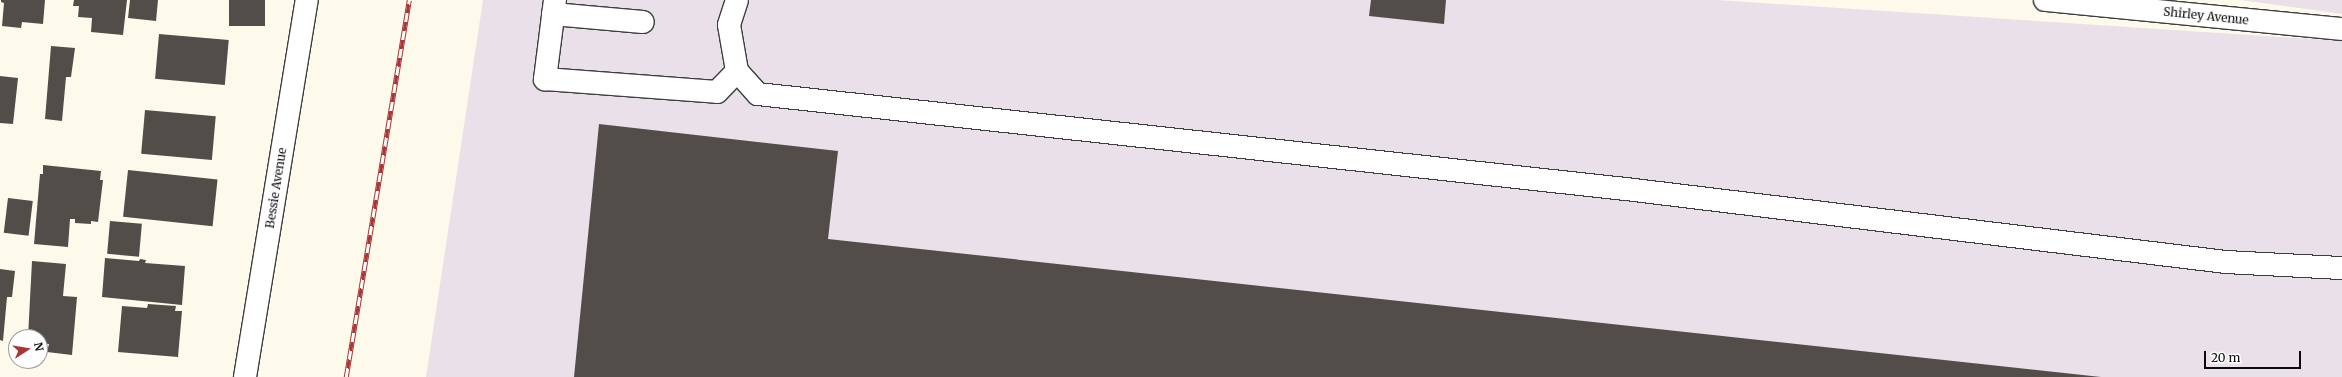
<!DOCTYPE html>
<style>
body{margin:0}
#map{position:relative;width:2342px;height:377px;overflow:hidden;background:#fdfaec;font-family:Merriweather,serif}
div>[style]{position:absolute}
[style*='--x']{left:calc(var(--x)*1px);top:calc(var(--y)*1px);width:calc(var(--w)*1px);rotate:calc(var(--a)*1deg)}
.industrial>*{inset:0;background:#e9e0e9}
.building>*{inset:0;background:#524d49;transform-origin:0 0}
.roads{filter:drop-shadow(1px 0 #3e3e3e) drop-shadow(-1px 0 #3e3e3e) drop-shadow(0 1px #3e3e3e) drop-shadow(0 -1px #3e3e3e)}
.minor>*{height:22px;margin:-11px;padding:0 11px;transform-origin:11px;border-radius:11px;background:#fff}
.rail>*{height:4.5px;margin-top:-2.25px;transform-origin:0;background:repeating-linear-gradient(90deg,#fff 0 9px,#a93535 0 18px);box-sizing:border-box;border-block:1px solid #a93535}
span{translate:-50% -50%;white-space:nowrap;text-align:center;line-height:1.15;-webkit-text-stroke:4px #fff;paint-order:stroke}
.street-label{font-size:12px;color:#0b0b0b}
.north{position:absolute;left:8px;top:329px;width:40px;height:40px;box-sizing:border-box;background:#fff;border:1px solid #9d9d9d;border-radius:50%;rotate:78deg;font-size:11px;font-weight:700;line-height:16px;text-align:center;color:#0b0b0b}
.north::after{content:'';display:block;margin:auto;width:14px;height:18px;background:#a93535;clip-path:polygon(50% 0,100% 100%,50% 72%,0 100%)}
.scale{position:absolute;left:2204px;top:351px;width:97px;height:18px;box-sizing:border-box;border:2px solid #0b0b0b;border-top:0;padding-left:5px;font-size:12px;line-height:14px;white-space:nowrap;color:#0b0b0b;-webkit-text-stroke:3px #fff;paint-order:stroke}
</style>
<div id="map">
<div class="industrial">
<i style="clip-path:polygon(483px 0,1717px 0,2342px 41px,2342px 377px,426px 377px)"></i>
<i style="clip-path:polygon(2241px 0,2342px 0,2342px 14px)"></i>
</div>
<div class="building">
<i style="clip-path:polygon(1px 0,45px 0,43px 24px,22px 22px,21px 28px,2px 26px,4px 3px,1px 2px)"></i>
<i style="clip-path:polygon(74px 0,127px 0,123px 35px,91px 32px,92px 18px,78px 17px,79px 6px,73px 6px)"></i>
<i style="clip-path:polygon(130px 0,158px 0,156px 21px,128px 18px)"></i>
<i style="left:229px;top:0;width:36px;height:26px"></i>
<i style="clip-path:polygon(1371px 0,1446px 0,1444px 24px,1369px 16px)"></i>
<i style="left:159px;top:34px;width:70px;height:45px;rotate:5deg"></i>
<i style="clip-path:polygon(51px 46px,75px 48px,71px 77px,66px 77px,62px 121px,45px 119px)"></i>
<i style="clip-path:polygon(0 76px,18px 78px,13px 124px,0 123px)"></i>
<i style="left:145px;top:110px;width:71px;height:44px;rotate:5deg"></i>
<i style="clip-path:polygon(599px 124px,838px 151px,828px 239px,2101px 377px,574px 377px)"></i>
<i style="clip-path:polygon(43px 165px,101px 171px,100px 180px,103px 180px,98px 222px,91px 221px,91px 224px,75px 223px,75px 219px,70px 219px,68px 247px,34px 244px,40px 174px,43px 174px)"></i>
<i style="left:128px;top:170px;width:90px;height:47px;rotate:6deg"></i>
<i style="left:8px;top:198px;width:25px;height:35px;rotate:7deg"></i>
<i style="left:110px;top:221px;width:32px;height:33px;rotate:5deg"></i>
<i style="clip-path:polygon(105px 258px,139px 261px,140px 259px,146px 260px,145px 263px,185px 266px,182px 305px,102px 297px)"></i>
<i style="clip-path:polygon(32px 261px,66px 264px,63px 296px,77px 297px,72px 355px,47px 352px,49px 344px,40px 343px,40px 337px,28px 337px)"></i>
<i style="clip-path:polygon(0 269px,15px 271px,12px 297px,7px 297px,3px 341px,0 340px)"></i>
<i style="clip-path:polygon(148px 304px,176px 306px,175px 311px,182px 311px,178px 357px,118px 352px,122px 306px,147px 308px)"></i>
</div>
<div class="roads">
<div class="minor">
<i style="--x:555;--y:0;--w:80;--a:97.2"></i>
<i style="--x:545;--y:79;--w:172;--a:4.3"></i>
<i style="--x:717;--y:92;--w:29;--a:-46"></i>
<i style="--x:737;--y:0;--w:26;--a:108"></i>
<i style="--x:729;--y:25;--w:47;--a:80.1"></i>
<i style="--x:737;--y:71;--w:31;--a:48"></i>
<i style="--x:758;--y:94;--w:873;--a:6.25"></i>
<i style="--x:1626;--y:189;--w:604;--a:6.94"></i>
<i style="--x:2226;--y:262;--w:116;--a:3"></i>
<i style="--x:2045;--y:0;--w:298;--a:5.6"></i>
<i style="--x:553;--y:14;--w:90;--a:5.1"></i>
<i style="--x:245;--y:377;--w:382;--a:-80.7"></i>
</div>
</div>
<div class="rail">
<i style="--x:346;--y:377;--w:382;--a:-80.5"></i>
</div>
<div class="street-label">
<span style="left:2206px;top:16px;rotate:6deg">Shirley Avenue</span>
<span style="left:276px;top:188px;rotate:-81deg">Bessie Avenue</span>
</div>
<div class="north">N</div>
<div class="scale">20 m</div>
</div>
